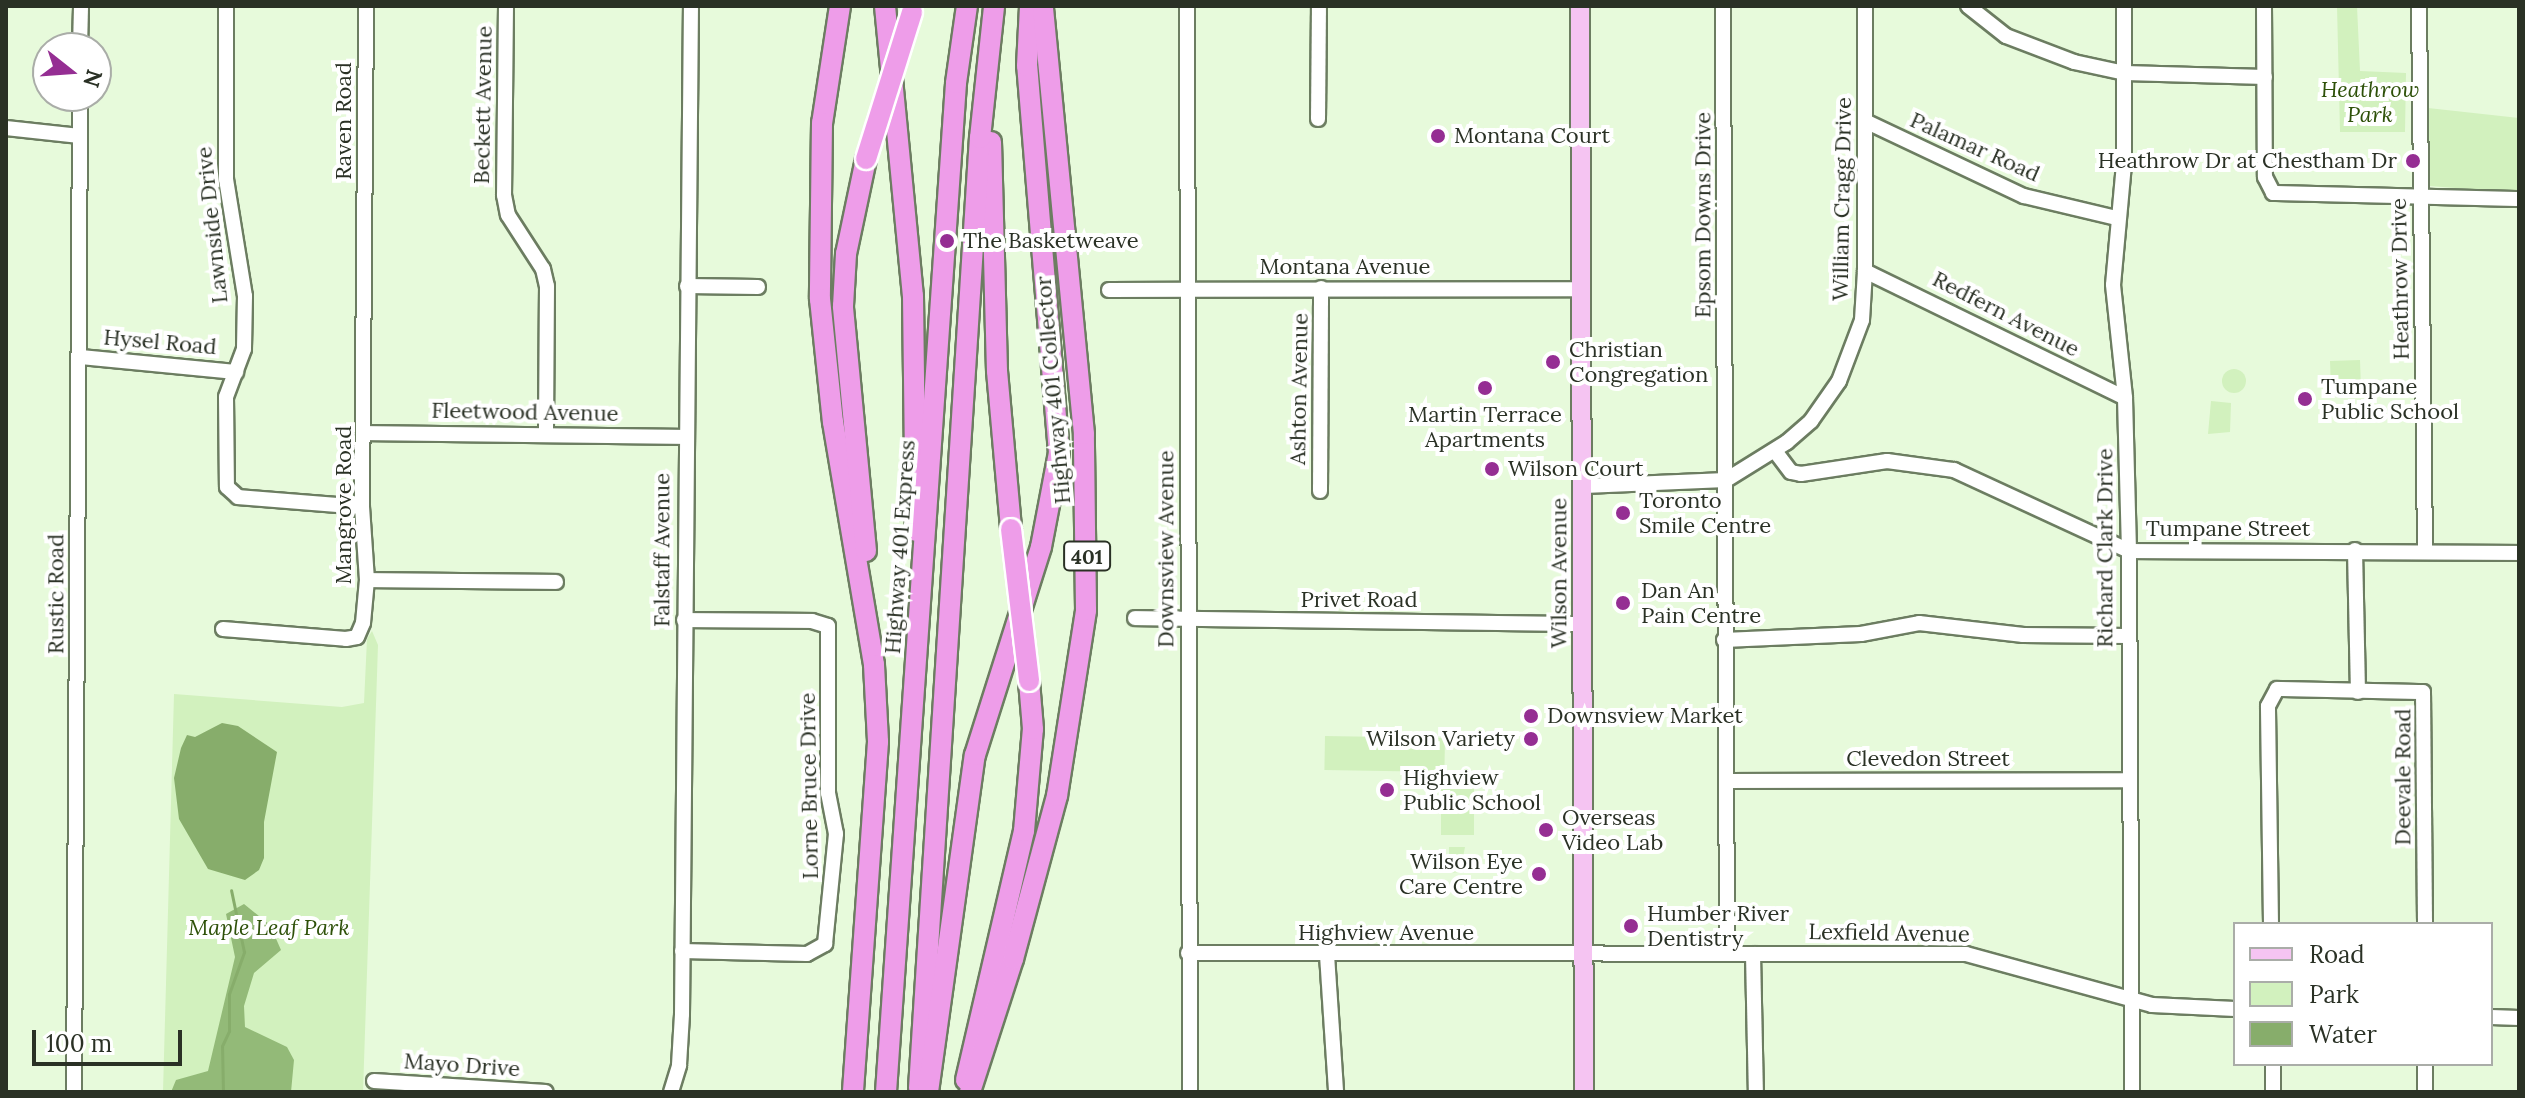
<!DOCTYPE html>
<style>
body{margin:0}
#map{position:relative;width:2525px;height:1098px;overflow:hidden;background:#e7fadb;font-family:Lora,serif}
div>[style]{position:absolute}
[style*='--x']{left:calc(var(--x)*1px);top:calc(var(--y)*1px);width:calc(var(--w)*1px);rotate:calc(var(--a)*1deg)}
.green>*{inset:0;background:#d2f1be;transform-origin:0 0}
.round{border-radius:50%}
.forest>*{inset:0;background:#93ba78}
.water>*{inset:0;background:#87ad6b}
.stream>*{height:3px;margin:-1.5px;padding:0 1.5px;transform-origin:1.5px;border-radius:1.5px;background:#87ad6b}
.roads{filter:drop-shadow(2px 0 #6c7d61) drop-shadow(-2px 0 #6c7d61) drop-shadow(0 2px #6c7d61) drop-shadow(0 -2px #6c7d61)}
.minor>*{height:14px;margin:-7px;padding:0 7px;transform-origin:7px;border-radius:7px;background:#fff}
.major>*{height:18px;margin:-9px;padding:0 9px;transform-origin:9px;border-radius:9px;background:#f5c4f2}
.highway>*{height:20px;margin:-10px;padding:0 10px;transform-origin:10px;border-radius:10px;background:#ee9de9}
.bridges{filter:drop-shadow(2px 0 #fff) drop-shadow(-2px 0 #fff) drop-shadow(0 2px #fff) drop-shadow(0 -2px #fff)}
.highway-bridge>*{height:20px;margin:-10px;padding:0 10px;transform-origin:10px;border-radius:10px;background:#ee9de9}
.dots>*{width:22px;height:22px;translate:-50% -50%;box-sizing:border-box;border:4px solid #fff;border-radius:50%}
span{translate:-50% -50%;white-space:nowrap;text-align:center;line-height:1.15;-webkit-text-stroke:8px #fff;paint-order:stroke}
.shield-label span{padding:2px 6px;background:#fff;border:2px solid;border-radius:6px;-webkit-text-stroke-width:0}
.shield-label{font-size:20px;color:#2a3125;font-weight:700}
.park-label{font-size:22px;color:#2e5109;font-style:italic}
.street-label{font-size:22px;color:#2a3125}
.poi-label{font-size:22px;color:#2a3125}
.left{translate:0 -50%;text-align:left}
.right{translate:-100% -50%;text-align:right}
.frame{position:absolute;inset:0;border:8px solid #2a3125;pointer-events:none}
.legend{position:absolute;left:2233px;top:922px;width:260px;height:144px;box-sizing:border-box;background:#fff;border:2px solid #aaada8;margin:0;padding:10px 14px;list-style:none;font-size:24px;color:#2a3125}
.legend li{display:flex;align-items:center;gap:16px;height:40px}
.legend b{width:40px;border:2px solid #aaada8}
.north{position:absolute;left:32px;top:32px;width:80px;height:80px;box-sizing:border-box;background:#fff;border:2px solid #aaada8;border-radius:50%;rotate:107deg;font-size:22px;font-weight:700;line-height:32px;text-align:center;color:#2a3125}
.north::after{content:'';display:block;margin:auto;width:28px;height:36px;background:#952e93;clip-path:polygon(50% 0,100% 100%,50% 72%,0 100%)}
.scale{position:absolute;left:32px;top:1030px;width:150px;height:36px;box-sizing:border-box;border:4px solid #2a3125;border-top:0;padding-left:10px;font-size:24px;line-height:28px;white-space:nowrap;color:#2a3125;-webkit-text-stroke:6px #fff;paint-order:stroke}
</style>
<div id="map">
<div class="green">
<i style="clip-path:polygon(2337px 6px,2357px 6px,2360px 71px,2406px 73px,2405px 132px,2340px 132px)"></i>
<i style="clip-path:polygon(2428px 108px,2519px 118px,2519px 193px,2430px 186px)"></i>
<i style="left:2360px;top:360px;width:33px;height:30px;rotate:88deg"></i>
<i class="round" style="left:2222px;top:369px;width:24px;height:24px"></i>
<i style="clip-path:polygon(2211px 401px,2231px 403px,2230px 432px,2208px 434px)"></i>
<i style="clip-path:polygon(372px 631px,378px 645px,363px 1092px,163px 1092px,174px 694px,342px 707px,364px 703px,367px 639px)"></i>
<i style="left:1325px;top:736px;width:120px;height:34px;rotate:1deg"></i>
<i style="left:1441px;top:786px;width:33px;height:49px"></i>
<i style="clip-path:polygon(1449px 847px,1465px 847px,1460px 872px,1449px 873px)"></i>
</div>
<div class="forest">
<i style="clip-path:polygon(244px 904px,270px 925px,281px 950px,254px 973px,244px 1006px,245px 1027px,287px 1047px,294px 1060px,291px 1092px,171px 1092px,176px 1080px,208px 1071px,235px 957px,226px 914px)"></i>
</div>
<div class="water">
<i style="clip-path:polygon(222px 723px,238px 726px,277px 752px,264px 822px,264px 858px,259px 870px,245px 880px,208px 869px,179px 819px,174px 778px,181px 748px,187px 735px,195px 737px)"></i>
</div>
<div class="stream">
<i style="--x:223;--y:1092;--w:46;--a:-91.2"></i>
<i style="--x:222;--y:1046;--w:17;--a:-65"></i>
<i style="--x:229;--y:1031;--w:37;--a:-90"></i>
<i style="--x:229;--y:994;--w:45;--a:-70.3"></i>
<i style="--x:244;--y:952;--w:63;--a:-101.8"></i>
</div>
<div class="roads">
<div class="minor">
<i style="--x:226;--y:6;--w:173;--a:90"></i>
<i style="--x:226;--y:179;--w:119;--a:80.8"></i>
<i style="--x:245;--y:296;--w:53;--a:91.1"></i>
<i style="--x:244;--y:349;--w:51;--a:110.6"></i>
<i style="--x:226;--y:397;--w:90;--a:89.4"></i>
<i style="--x:227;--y:487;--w:15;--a:42"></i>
<i style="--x:238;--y:497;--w:124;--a:4.6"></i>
<i style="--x:506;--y:6;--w:189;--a:90.6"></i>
<i style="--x:504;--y:195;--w:20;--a:79"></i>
<i style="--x:508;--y:215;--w:64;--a:57.1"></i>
<i style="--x:543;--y:269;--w:17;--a:77"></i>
<i style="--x:547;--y:286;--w:147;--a:90.4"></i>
<i style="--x:1187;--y:6;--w:1086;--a:89.84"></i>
<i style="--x:1723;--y:6;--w:946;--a:89.76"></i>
<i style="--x:1968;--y:6;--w:48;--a:38.3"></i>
<i style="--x:2006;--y:36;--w:73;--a:20.9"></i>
<i style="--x:2074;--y:62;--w:52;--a:12.2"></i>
<i style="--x:2125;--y:73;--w:140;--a:1.6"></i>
<i style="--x:2124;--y:6;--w:158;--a:90"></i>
<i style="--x:2124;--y:164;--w:121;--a:95.2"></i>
<i style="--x:2113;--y:285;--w:114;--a:83.9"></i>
<i style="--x:2125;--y:398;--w:153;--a:88.5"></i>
<i style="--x:2129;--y:551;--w:541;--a:89.68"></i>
<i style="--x:2264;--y:6;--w:171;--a:89.7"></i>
<i style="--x:2265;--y:177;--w:18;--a:63"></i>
<i style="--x:2273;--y:193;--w:246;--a:1.4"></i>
<i style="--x:2419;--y:6;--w:546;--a:89.37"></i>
<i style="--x:80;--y:48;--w:42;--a:-88.6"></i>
<i style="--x:1318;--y:119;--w:113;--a:-89.5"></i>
<i style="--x:1865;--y:121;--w:176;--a:25.3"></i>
<i style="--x:2024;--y:196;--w:95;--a:13.4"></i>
<i style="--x:6;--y:128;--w:74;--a:6.2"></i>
<i style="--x:1865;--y:271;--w:289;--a:26"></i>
<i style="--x:687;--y:286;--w:71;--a:0.8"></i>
<i style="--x:1109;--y:290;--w:472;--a:-0.1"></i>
<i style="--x:80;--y:357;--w:157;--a:5.5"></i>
<i style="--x:366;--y:433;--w:318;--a:0.7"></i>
<i style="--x:1775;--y:451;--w:26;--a:53"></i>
<i style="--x:1791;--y:472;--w:10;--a:11"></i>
<i style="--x:1801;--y:474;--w:87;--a:-8.6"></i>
<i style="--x:1887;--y:461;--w:68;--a:7.7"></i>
<i style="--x:1954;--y:470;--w:193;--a:24.8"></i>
<i style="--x:2129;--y:551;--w:390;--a:0.3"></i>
<i style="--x:1584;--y:486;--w:142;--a:-2.4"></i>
<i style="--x:1726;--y:480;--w:72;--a:-31.9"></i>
<i style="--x:1787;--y:442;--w:32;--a:-41"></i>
<i style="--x:1811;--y:421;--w:49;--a:-55"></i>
<i style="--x:1839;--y:381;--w:65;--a:-69.3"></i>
<i style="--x:1862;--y:320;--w:49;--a:-86.5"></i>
<i style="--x:1865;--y:271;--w:265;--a:-90"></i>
<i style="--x:1320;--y:491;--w:203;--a:-89.7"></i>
<i style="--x:2355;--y:550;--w:142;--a:88.8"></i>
<i style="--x:367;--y:580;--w:189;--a:0.6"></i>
<i style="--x:1135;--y:618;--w:448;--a:0.8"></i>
<i style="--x:223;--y:629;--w:123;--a:4.6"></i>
<i style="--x:346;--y:639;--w:11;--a:-10"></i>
<i style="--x:357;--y:637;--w:15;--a:-67"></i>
<i style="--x:363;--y:623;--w:43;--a:-84.7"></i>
<i style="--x:367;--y:580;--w:73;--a:-93.9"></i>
<i style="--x:362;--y:507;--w:501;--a:-89.54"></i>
<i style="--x:1724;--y:640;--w:137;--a:-2.5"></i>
<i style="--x:1861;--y:634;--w:59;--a:-10.7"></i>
<i style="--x:1919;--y:623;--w:105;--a:6.6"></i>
<i style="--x:2023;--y:635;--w:105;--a:0.5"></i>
<i style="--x:1727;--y:781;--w:402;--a:-0.1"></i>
<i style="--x:2271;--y:924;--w:218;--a:-90.8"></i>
<i style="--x:2268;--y:706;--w:19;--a:-62"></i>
<i style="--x:2277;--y:689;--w:146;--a:1.2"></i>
<i style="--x:2423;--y:692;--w:232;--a:89.5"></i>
<i style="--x:682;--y:951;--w:125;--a:1.4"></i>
<i style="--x:807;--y:954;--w:21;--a:-29"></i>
<i style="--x:825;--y:944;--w:111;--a:-84.3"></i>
<i style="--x:836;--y:834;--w:42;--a:-101"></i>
<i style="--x:828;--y:793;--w:167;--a:-90"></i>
<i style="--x:828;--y:626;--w:17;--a:-163"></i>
<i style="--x:812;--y:621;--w:128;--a:-179.6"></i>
<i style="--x:1188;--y:953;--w:778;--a:0.07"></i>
<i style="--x:1966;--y:954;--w:193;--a:15.3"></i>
<i style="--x:2152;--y:1005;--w:83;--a:2.8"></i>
<i style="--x:1753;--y:954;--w:138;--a:88.8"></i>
<i style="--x:1327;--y:955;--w:137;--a:86.2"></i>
<i style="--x:2491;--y:1017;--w:28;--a:2"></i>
<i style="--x:2425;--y:1064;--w:28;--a:90"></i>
<i style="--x:374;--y:1081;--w:172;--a:3.7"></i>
<i style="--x:74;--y:1092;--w:996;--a:-89.65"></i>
<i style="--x:671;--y:1092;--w:28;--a:-73"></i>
<i style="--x:679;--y:1065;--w:51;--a:-86.6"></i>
<i style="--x:682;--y:1014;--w:1008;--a:-89.49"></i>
<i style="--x:2273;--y:1092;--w:28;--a:-90"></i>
</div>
<div class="major">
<i style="--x:1580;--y:6;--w:1086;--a:89.79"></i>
</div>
<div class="highway">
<i style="--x:840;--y:6;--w:118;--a:98.7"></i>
<i style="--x:822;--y:123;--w:176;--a:90.7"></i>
<i style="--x:820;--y:299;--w:124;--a:84"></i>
<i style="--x:833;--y:422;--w:246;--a:80.4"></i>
<i style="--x:874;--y:665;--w:77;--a:87"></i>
<i style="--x:878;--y:742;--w:351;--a:94.1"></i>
<i style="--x:885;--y:6;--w:291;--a:84.5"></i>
<i style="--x:913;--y:296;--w:235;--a:89.3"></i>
<i style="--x:991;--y:142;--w:229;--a:88.5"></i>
<i style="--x:997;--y:371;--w:159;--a:84.9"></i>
<i style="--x:866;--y:551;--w:246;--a:-95.4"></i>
<i style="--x:843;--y:306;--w:52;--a:-86.7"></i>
<i style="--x:846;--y:254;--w:97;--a:-78.1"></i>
<i style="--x:966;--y:1080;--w:256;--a:-76.9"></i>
<i style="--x:1024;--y:831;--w:102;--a:-85"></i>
<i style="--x:1033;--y:729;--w:48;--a:-94.8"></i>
<i style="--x:919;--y:1088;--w:952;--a:-86.33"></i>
<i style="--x:980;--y:138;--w:133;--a:-83.9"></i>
<i style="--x:886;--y:1092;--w:1011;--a:-86.03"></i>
<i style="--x:956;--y:83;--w:78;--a:-81.9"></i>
<i style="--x:928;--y:1092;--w:340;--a:-82.1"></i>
<i style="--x:975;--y:755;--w:218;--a:-72.4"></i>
<i style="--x:1041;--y:547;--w:96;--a:-79.2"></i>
<i style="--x:1059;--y:453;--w:388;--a:-94.7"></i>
<i style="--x:1027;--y:66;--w:60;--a:-87.1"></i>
<i style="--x:970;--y:1092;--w:140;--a:-72.1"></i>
<i style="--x:1013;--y:959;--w:169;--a:-74.9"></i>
<i style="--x:1057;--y:796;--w:188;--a:-81.1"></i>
<i style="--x:1086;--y:610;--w:176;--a:-90.7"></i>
<i style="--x:1084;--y:434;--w:430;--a:-95.5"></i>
</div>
</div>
<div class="bridges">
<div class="highway-bridge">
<i style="--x:866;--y:159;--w:154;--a:-72.6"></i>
<i style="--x:1011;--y:529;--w:153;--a:83.2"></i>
</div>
</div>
<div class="dots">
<i style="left:1438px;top:136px;background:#952e93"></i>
<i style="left:2413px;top:161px;background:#952e93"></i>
<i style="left:947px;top:241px;background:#952e93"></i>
<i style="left:1553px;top:362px;background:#952e93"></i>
<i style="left:1485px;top:388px;background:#952e93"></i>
<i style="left:2305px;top:399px;background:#952e93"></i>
<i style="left:1492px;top:469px;background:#952e93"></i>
<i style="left:1623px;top:513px;background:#952e93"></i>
<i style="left:1623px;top:603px;background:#952e93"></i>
<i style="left:1531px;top:716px;background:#952e93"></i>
<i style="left:1531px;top:739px;background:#952e93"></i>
<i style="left:1387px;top:790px;background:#952e93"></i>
<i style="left:1546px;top:830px;background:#952e93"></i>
<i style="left:1539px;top:874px;background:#952e93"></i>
<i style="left:1631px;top:926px;background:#952e93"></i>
</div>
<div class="shield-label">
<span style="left:1087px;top:556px">401</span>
</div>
<div class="park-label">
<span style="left:2370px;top:102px">Heathrow<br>Park</span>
<span style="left:269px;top:928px">Maple Leaf Park</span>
</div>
<div class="street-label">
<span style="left:483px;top:105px;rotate:-89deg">Beckett Avenue</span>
<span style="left:344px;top:121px;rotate:-90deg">Raven Road</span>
<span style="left:1975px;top:147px;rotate:24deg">Palamar Road</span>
<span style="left:1842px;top:199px;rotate:-89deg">William Cragg Drive</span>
<span style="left:1703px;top:215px;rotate:-90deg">Epsom Downs Drive</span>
<span style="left:212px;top:225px;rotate:-96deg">Lawnside Drive</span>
<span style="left:1345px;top:267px">Montana Avenue</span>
<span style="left:2400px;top:279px;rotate:-91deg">Heathrow Drive</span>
<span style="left:2006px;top:314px;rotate:27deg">Redfern Avenue</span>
<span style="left:160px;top:342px;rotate:5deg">Hysel Road</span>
<span style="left:1299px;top:389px;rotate:-89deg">Ashton Avenue</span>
<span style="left:1053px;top:390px;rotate:-95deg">Highway 401 Collector</span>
<span style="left:525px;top:412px;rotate:1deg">Fleetwood Avenue</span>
<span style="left:344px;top:505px;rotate:-90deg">Mangrove Road</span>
<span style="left:2228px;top:529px">Tumpane Street</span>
<span style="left:900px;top:547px;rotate:-86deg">Highway 401 Express</span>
<span style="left:2105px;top:548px;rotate:-90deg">Richard Clark Drive</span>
<span style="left:1166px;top:549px;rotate:-90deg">Downsview Avenue</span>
<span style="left:662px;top:550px;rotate:-90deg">Falstaff Avenue</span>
<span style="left:1559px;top:573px;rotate:-90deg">Wilson Avenue</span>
<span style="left:56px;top:594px;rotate:-90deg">Rustic Road</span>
<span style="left:1359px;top:600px">Privet Road</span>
<span style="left:1928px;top:759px">Clevedon Street</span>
<span style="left:2403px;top:777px;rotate:-90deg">Deevale Road</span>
<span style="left:809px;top:786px;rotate:-91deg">Lorne Bruce Drive</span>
<span style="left:1386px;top:933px">Highview Avenue</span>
<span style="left:1889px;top:933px;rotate:1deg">Lexfield Avenue</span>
<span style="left:462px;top:1065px;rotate:4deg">Mayo Drive</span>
</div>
<div class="poi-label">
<span class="left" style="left:1454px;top:136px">Montana Court</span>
<span class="right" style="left:2397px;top:161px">Heathrow Dr at Chestham Dr</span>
<span class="left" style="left:963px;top:241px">The Basketweave</span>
<span class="left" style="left:1569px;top:362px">Christian<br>Congregation</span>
<span class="left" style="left:2321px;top:399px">Tumpane<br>Public School</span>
<span style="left:1485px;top:427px">Martin Terrace<br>Apartments</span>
<span class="left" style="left:1508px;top:469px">Wilson Court</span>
<span class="left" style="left:1639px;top:513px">Toronto<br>Smile Centre</span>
<span class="left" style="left:1641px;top:603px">Dan An<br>Pain Centre</span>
<span class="left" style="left:1547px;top:716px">Downsview Market</span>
<span class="right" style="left:1515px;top:739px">Wilson Variety</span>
<span class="left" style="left:1403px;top:790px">Highview<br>Public School</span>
<span class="left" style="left:1562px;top:830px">Overseas<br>Video Lab</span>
<span class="right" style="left:1523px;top:874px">Wilson Eye<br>Care Centre</span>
<span class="left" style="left:1647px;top:926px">Humber River<br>Dentistry</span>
</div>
<div class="frame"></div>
<ul class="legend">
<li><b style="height:10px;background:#f5c4f2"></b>Road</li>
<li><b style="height:22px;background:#d2f1be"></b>Park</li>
<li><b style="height:22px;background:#87ad6b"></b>Water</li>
</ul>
<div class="north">N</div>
<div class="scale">100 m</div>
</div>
